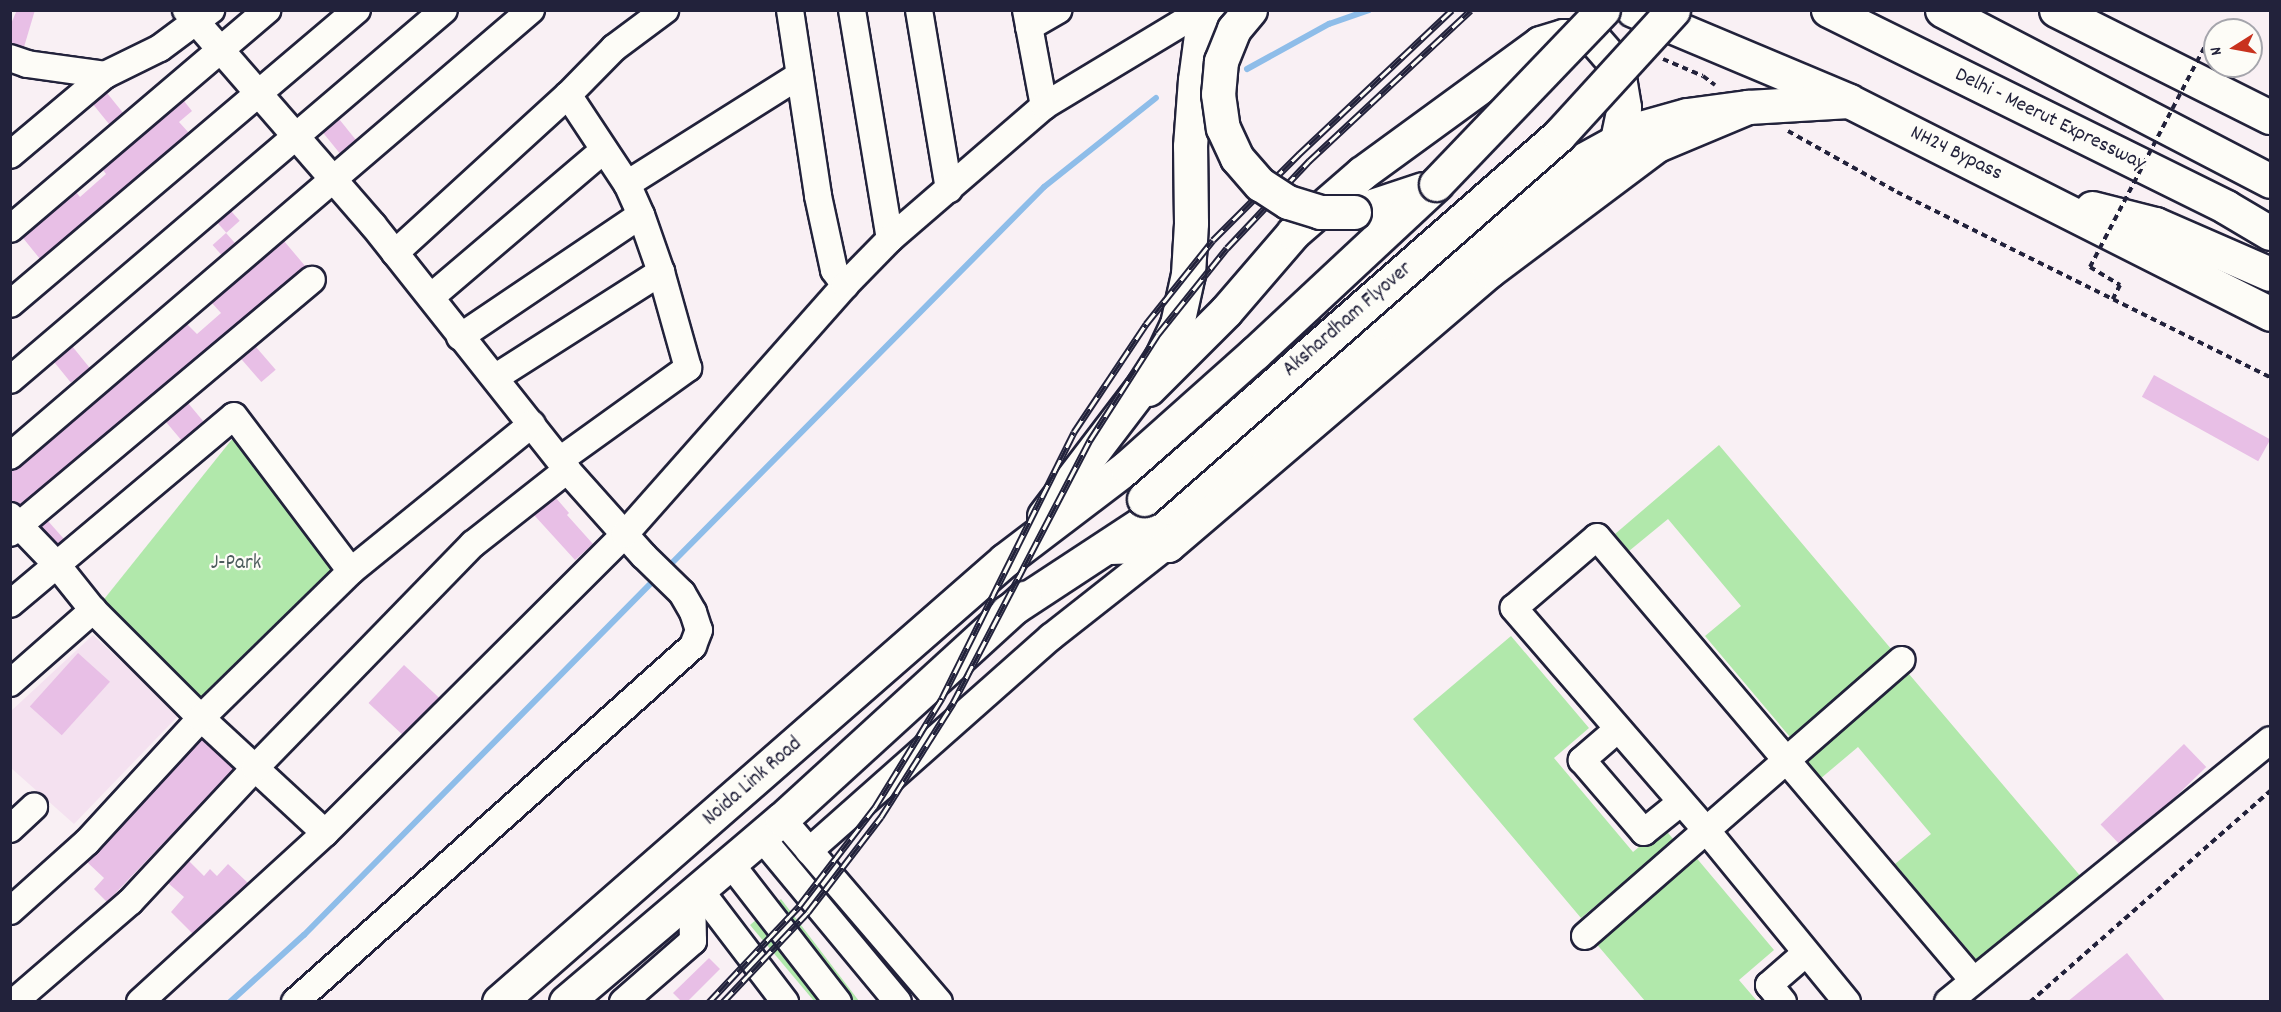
<!DOCTYPE html>
<style>
body{margin:0}
#map{position:relative;width:2281px;height:1012px;overflow:hidden;background:#f9f0f4;font-family:Dekko,sans-serif}
div>[style]{position:absolute}
[style*='--x']{left:calc(var(--x)*1px);top:calc(var(--y)*1px);width:calc(var(--w)*1px);rotate:calc(var(--a)*1deg)}
.built>*{inset:0;background:#f4e1f0}
.green>*{inset:0;background:#b1e8ab}
.stream>*{height:6px;margin:-3px;padding:0 3px;transform-origin:3px;border-radius:3px;background:#8ebde9}
.building>*{inset:0;background:#e8bfe6;transform-origin:0 0}
.path>*{height:4px;margin-top:-2px;transform-origin:0;background:repeating-linear-gradient(90deg,#22223b 0 6px,transparent 0 10.5px)}
.roads{filter:drop-shadow(2px 0 #22223b) drop-shadow(-2px 0 #22223b) drop-shadow(0 2px #22223b) drop-shadow(0 -2px #22223b)}
.minor>*{height:26px;margin:-13px;padding:0 13px;transform-origin:13px;border-radius:13px;background:#fdfcf7}
.major>*{height:33px;margin:-16.5px;padding:0 16.5px;transform-origin:16.5px;border-radius:16.5px;background:#fdfcf7}
.highway>*{height:33px;margin:-16.5px;padding:0 16.5px;transform-origin:16.5px;border-radius:16.5px;background:#fdfcf7}
.rail>*{height:7px;margin-top:-3.5px;transform-origin:0;background:repeating-linear-gradient(90deg,#fdfcf7 0 14px,#22223b 0 28px);box-sizing:border-box;border-block:2px solid #22223b}
.path-bridge>*{height:4px;margin-top:-2px;transform-origin:0;background:repeating-linear-gradient(90deg,#22223b 0 6px,transparent 0 10.5px)}
.bridges{filter:drop-shadow(2px 0 #22223b) drop-shadow(-2px 0 #22223b) drop-shadow(0 2px #22223b) drop-shadow(0 -2px #22223b)}
.highway-bridge>*{height:33px;margin:-16.5px;padding:0 16.5px;transform-origin:16.5px;border-radius:16.5px;background:#fdfcf7}
span{translate:-50% -50%;white-space:nowrap;text-align:center;line-height:1.15;-webkit-text-stroke:4.5px #fdfcf7;paint-order:stroke}
.street-label{font-size:21px;color:#22223b}
.park-label{font-size:21px;color:#4d5d5d}
.frame{position:absolute;inset:0;border:12px solid #22223b;pointer-events:none}
.north{position:absolute;left:2203px;top:18px;width:60px;height:60px;box-sizing:border-box;background:#fdfcf7;border:2px solid #a5a5ac;border-radius:50%;rotate:259deg;font-size:16px;font-weight:700;line-height:24px;text-align:center;color:#22223b}
.north::after{content:'';display:block;margin:auto;width:21px;height:27px;background:#c8321e;clip-path:polygon(50% 0,100% 100%,50% 72%,0 100%)}
</style>
<div id="map">
<div class="built">
<i style="clip-path:polygon(93px 635px,179px 715px,74px 824px,11px 768px,11px 711px)"></i>
</div>
<div class="green">
<i style="clip-path:polygon(237px 433px,348px 570px,201px 712px,97px 608px)"></i>
<i style="clip-path:polygon(1719px 445px,1892px 650px,1790px 737px,1705px 636px,1741px 606px,1668px 519px,1629px 551px,1615px 534px)"></i>
<i style="clip-path:polygon(1511px 636px,1589px 728px,1554px 758px,1633px 852px,1663px 827px,1674px 840px,1581px 918px,1413px 719px)"></i>
<i style="clip-path:polygon(1909px 674px,2082px 878px,1980px 964px,1895px 864px,1931px 834px,1858px 747px,1820px 779px,1806px 762px)"></i>
<i style="clip-path:polygon(1694px 855px,1774px 950px,1739px 980px,1757px 1001px,1645px 1001px,1594px 941px)"></i>
<i style="clip-path:polygon(781px 899px,859px 1001px,814px 1001px,750px 925px)"></i>
</div>
<div class="stream">
<i style="--x:1247;--y:69;--w:94;--a:-28.8"></i>
<i style="--x:1329;--y:24;--w:42;--a:-19.3"></i>
<i style="--x:667;--y:568;--w:536;--a:-45.3"></i>
<i style="--x:1044;--y:187;--w:143;--a:-38.5"></i>
<i style="--x:230;--y:1002;--w:100;--a:-42.2"></i>
<i style="--x:304;--y:935;--w:503;--a:-45.4"></i>
</div>
<div class="building">
<i style="clip-path:polygon(17px 10px,35px 10px,24px 47px,10px 43px,10px 26px)"></i>
<i style="left:107px;top:93px;width:26px;height:18px;rotate:51deg"></i>
<i style="clip-path:polygon(184px 101px,192px 111px,179px 122px,189px 133px,40px 259px,23px 238px,76px 192px,80px 197px,106px 174px,103px 170px)"></i>
<i style="left:339px;top:119px;width:27px;height:21px;rotate:51deg"></i>
<i style="left:231px;top:211px;width:13px;height:18px;rotate:48deg"></i>
<i style="left:226px;top:233px;width:13px;height:18px;rotate:48deg"></i>
<i style="clip-path:polygon(284px 241px,306px 267px,20px 505px,10px 501px,10px 471px,20px 467px,187px 324px,197px 334px,221px 313px,212px 303px)"></i>
<i style="left:72px;top:346px;width:28px;height:24px;rotate:51deg"></i>
<i style="left:256px;top:347px;width:30px;height:19px;rotate:49deg"></i>
<i style="left:2154px;top:375px;width:133px;height:25px;rotate:29deg"></i>
<i style="left:188px;top:403px;width:25px;height:29px;rotate:50deg"></i>
<i style="clip-path:polygon(556px 498px,569px 513px,567px 515px,593px 544px,575px 560px,534px 515px)"></i>
<i style="clip-path:polygon(48px 521px,64px 539px,58px 544px,41px 527px)"></i>
<i style="left:78px;top:653px;width:43px;height:72px;rotate:42deg"></i>
<i style="left:404px;top:665px;width:48px;height:52px;rotate:43deg"></i>
<i style="clip-path:polygon(202px 739px,234px 769px,107px 902px,94px 889px,104px 878px,87px 862px)"></i>
<i style="left:2184px;top:744px;width:32px;height:116px;rotate:46deg"></i>
<i style="clip-path:polygon(189px 861px,204px 876px,210px 869px,217px 876px,228px 864px,248px 883px,193px 934px,171px 912px,184px 897px,168px 883px)"></i>
<i style="clip-path:polygon(2127px 953px,2166px 1002px,2067px 1002px)"></i>
<i style="clip-path:polygon(709px 958px,720px 969px,687px 1002px,682px 1002px,673px 993px)"></i>
</div>
<div class="path">
<i style="--x:2213;--y:31;--w:2;--a:27"></i>
<i style="--x:1663;--y:59;--w:43;--a:23"></i>
<i style="--x:1703;--y:76;--w:15;--a:37"></i>
<i style="--x:1788;--y:131;--w:125;--a:29.2"></i>
<i style="--x:1897;--y:192;--w:416;--a:26.4"></i>
<i style="--x:2090;--y:267;--w:35;--a:31"></i>
<i style="--x:2120;--y:285;--w:16;--a:117"></i>
<i style="--x:2030;--y:1002;--w:320;--a:-41.3"></i>
</div>
<div class="roads">
<div class="minor">
<i style="--x:186;--y:10;--w:285;--a:49"></i>
<i style="--x:373;--y:225;--w:313;--a:51.6"></i>
<i style="--x:567;--y:470;--w:115;--a:48.2"></i>
<i style="--x:644;--y:556;--w:53;--a:44.2"></i>
<i style="--x:682;--y:593;--w:22;--a:60"></i>
<i style="--x:693;--y:612;--w:19;--a:72"></i>
<i style="--x:699;--y:630;--w:17;--a:111"></i>
<i style="--x:693;--y:646;--w:534;--a:138.19"></i>
<i style="--x:790;--y:10;--w:188;--a:81.4"></i>
<i style="--x:818;--y:196;--w:76;--a:77.8"></i>
<i style="--x:834;--y:270;--w:19;--a:54"></i>
<i style="--x:852;--y:10;--w:232;--a:80.6"></i>
<i style="--x:919;--y:10;--w:182;--a:80.5"></i>
<i style="--x:1026;--y:10;--w:98;--a:79.4"></i>
<i style="--x:1029;--y:27;--w:34;--a:-30"></i>
<i style="--x:10;--y:58;--w:18;--a:19"></i>
<i style="--x:27;--y:64;--w:79;--a:8"></i>
<i style="--x:105;--y:75;--w:61;--a:-26.1"></i>
<i style="--x:160;--y:48;--w:64;--a:-36.7"></i>
<i style="--x:10;--y:155;--w:124;--a:-40.1"></i>
<i style="--x:627;--y:184;--w:204;--a:-32.2"></i>
<i style="--x:10;--y:229;--w:338;--a:-40.4"></i>
<i style="--x:395;--y:253;--w:234;--a:-42.4"></i>
<i style="--x:568;--y:95;--w:66;--a:-45.6"></i>
<i style="--x:614;--y:48;--w:64;--a:-36.7"></i>
<i style="--x:431;--y:297;--w:227;--a:-40.4"></i>
<i style="--x:10;--y:304;--w:455;--a:-40.3"></i>
<i style="--x:460;--y:337;--w:218;--a:-34"></i>
<i style="--x:496;--y:377;--w:196;--a:-32.5"></i>
<i style="--x:10;--y:380;--w:570;--a:-40.45"></i>
<i style="--x:10;--y:456;--w:686;--a:-40.57"></i>
<i style="--x:560;--y:460;--w:158;--a:-35.7"></i>
<i style="--x:688;--y:368;--w:100;--a:-105.7"></i>
<i style="--x:661;--y:272;--w:60;--a:-109.3"></i>
<i style="--x:641;--y:215;--w:34;--a:-114"></i>
<i style="--x:627;--y:184;--w:107;--a:-123.5"></i>
<i style="--x:10;--y:516;--w:68;--a:46.2"></i>
<i style="--x:57;--y:565;--w:58;--a:51.3"></i>
<i style="--x:10;--y:533;--w:394;--a:-40"></i>
<i style="--x:10;--y:604;--w:292;--a:-40"></i>
<i style="--x:234;--y:416;--w:194;--a:53"></i>
<i style="--x:10;--y:683;--w:111;--a:-41.3"></i>
<i style="--x:93;--y:610;--w:153;--a:45"></i>
<i style="--x:201;--y:718;--w:169;--a:42.8"></i>
<i style="--x:1618;--y:729;--w:48;--a:139.3"></i>
<i style="--x:1582;--y:760;--w:95;--a:49.3"></i>
<i style="--x:1644;--y:832;--w:46;--a:-38.9"></i>
<i style="--x:782;--y:819;--w:241;--a:49.4"></i>
<i style="--x:10;--y:829;--w:33;--a:-43"></i>
<i style="--x:761;--y:837;--w:214;--a:50.3"></i>
<i style="--x:809;--y:851;--w:323;--a:-41.5"></i>
<i style="--x:1051;--y:637;--w:149;--a:-38.2"></i>
<i style="--x:730;--y:863;--w:176;--a:52.2"></i>
<i style="--x:699;--y:889;--w:142;--a:52.7"></i>
<i style="--x:10;--y:911;--w:103;--a:-41.9"></i>
<i style="--x:87;--y:842;--w:168;--a:-47.4"></i>
<i style="--x:201;--y:718;--w:210;--a:-44.4"></i>
<i style="--x:351;--y:571;--w:233;--a:-39.1"></i>
<i style="--x:1585;--y:936;--w:420;--a:-41.1"></i>
<i style="--x:14;--y:1002;--w:153;--a:-40.8"></i>
<i style="--x:130;--y:902;--w:183;--a:-47"></i>
<i style="--x:255;--y:768;--w:313;--a:-45.8"></i>
<i style="--x:473;--y:544;--w:120;--a:-38.2"></i>
<i style="--x:140;--y:1002;--w:251;--a:-42.4"></i>
<i style="--x:325;--y:833;--w:424;--a:-44.9"></i>
<i style="--x:625;--y:534;--w:332;--a:-48.5"></i>
<i style="--x:845;--y:285;--w:64;--a:-45.6"></i>
<i style="--x:890;--y:239;--w:203;--a:-40.8"></i>
<i style="--x:1044;--y:106;--w:186;--a:-31.1"></i>
<i style="--x:623;--y:1002;--w:93;--a:-41.1"></i>
<i style="--x:693;--y:941;--w:46;--a:-91.2"></i>
<i style="--x:1783;--y:1002;--w:22;--a:-129"></i>
<i style="--x:1769;--y:985;--w:49;--a:-40.9"></i>
<i style="--x:1847;--y:1002;--w:222;--a:-129.3"></i>
<i style="--x:1706;--y:830;--w:294;--a:-130.9"></i>
<i style="--x:1514;--y:608;--w:109;--a:-40.5"></i>
<i style="--x:1597;--y:537;--w:581;--a:49.68"></i>
<i style="--x:1948;--y:1002;--w:415;--a:-39.1"></i>
</div>
<div class="major">
<i style="--x:1148;--y:389;--w:110;--a:-45"></i>
<i style="--x:1226;--y:311;--w:103;--a:-49.3"></i>
<i style="--x:1293;--y:233;--w:91;--a:-41"></i>
<i style="--x:1362;--y:173;--w:220;--a:-36.1"></i>
<i style="--x:1540;--y:43;--w:24;--a:-17"></i>
<i style="--x:1563;--y:36;--w:31;--a:6"></i>
<i style="--x:1594;--y:39;--w:35;--a:49"></i>
<i style="--x:1617;--y:65;--w:43;--a:80.5"></i>
<i style="--x:1624;--y:107;--w:34;--a:102"></i>
</div>
<div class="highway">
<i style="--x:1633;--y:10;--w:234;--a:22.8"></i>
<i style="--x:1849;--y:101;--w:472;--a:26.8"></i>
<i style="--x:1828;--y:10;--w:444;--a:26.3"></i>
<i style="--x:2226;--y:207;--w:51;--a:30.6"></i>
<i style="--x:1942;--y:10;--w:370;--a:27.5"></i>
<i style="--x:2056;--y:10;--w:239;--a:26.6"></i>
<i style="--x:2092;--y:208;--w:65;--a:14.3"></i>
<i style="--x:2155;--y:224;--w:125;--a:23.5"></i>
<i style="--x:1354;--y:212;--w:73;--a:-18.4"></i>
<i style="--x:1044;--y:516;--w:185;--a:-52.7"></i>
<i style="--x:1156;--y:369;--w:50;--a:-65"></i>
<i style="--x:1177;--y:324;--w:51;--a:-77.6"></i>
<i style="--x:1188;--y:274;--w:51;--a:-86.6"></i>
<i style="--x:1191;--y:223;--w:77;--a:-90.7"></i>
<i style="--x:1190;--y:146;--w:66;--a:-85.7"></i>
<i style="--x:1195;--y:80;--w:45;--a:-82.4"></i>
<i style="--x:1201;--y:35;--w:27;--a:-66"></i>
<i style="--x:1110;--y:547;--w:58;--a:-2"></i>
<i style="--x:1168;--y:545;--w:422;--a:-40.5"></i>
<i style="--x:1489;--y:271;--w:210;--a:-36.9"></i>
<i style="--x:1657;--y:145;--w:99;--a:-22.7"></i>
<i style="--x:1748;--y:107;--w:101;--a:-3.4"></i>
<i style="--x:1007;--y:612;--w:191;--a:-33.3"></i>
<i style="--x:1167;--y:507;--w:285;--a:-40.4"></i>
<i style="--x:1384;--y:322;--w:257;--a:-39.1"></i>
<i style="--x:1583;--y:160;--w:66;--a:-28.9"></i>
<i style="--x:1641;--y:128;--w:48;--a:-15.8"></i>
<i style="--x:1687;--y:115;--w:62;--a:-7.5"></i>
<i style="--x:499;--y:1002;--w:672;--a:-41.14"></i>
<i style="--x:1005;--y:560;--w:153;--a:-37.3"></i>
<i style="--x:1127;--y:467;--w:171;--a:-41.7"></i>
<i style="--x:1255;--y:353;--w:248;--a:-43"></i>
<i style="--x:566;--y:1002;--w:283;--a:-40.3"></i>
<i style="--x:782;--y:819;--w:328;--a:-42.4"></i>
</div>
</div>
<div class="rail">
<i style="--x:709;--y:1002;--w:132;--a:-46.8"></i>
<i style="--x:799;--y:906;--w:125;--a:-52.5"></i>
<i style="--x:875;--y:807;--w:128;--a:-58.4"></i>
<i style="--x:942;--y:698;--w:297;--a:-63.6"></i>
<i style="--x:1074;--y:432;--w:130;--a:-56.3"></i>
<i style="--x:1146;--y:324;--w:107;--a:-51.4"></i>
<i style="--x:1213;--y:240;--w:122;--a:-45"></i>
<i style="--x:1299;--y:154;--w:210;--a:-43.3"></i>
<i style="--x:723;--y:1002;--w:124;--a:-46.6"></i>
<i style="--x:808;--y:912;--w:120;--a:-52.5"></i>
<i style="--x:881;--y:817;--w:135;--a:-57.7"></i>
<i style="--x:953;--y:703;--w:297;--a:-62.5"></i>
<i style="--x:1090;--y:440;--w:126;--a:-57.3"></i>
<i style="--x:1158;--y:334;--w:110;--a:-51.3"></i>
<i style="--x:1227;--y:248;--w:120;--a:-46.7"></i>
<i style="--x:1309;--y:161;--w:221;--a:-43"></i>
</div>
<div class="path-bridge">
<i style="--x:2090;--y:267;--w:266;--a:-62.5"></i>
</div>
<div class="bridges">
<div class="highway-bridge">
<i style="--x:1250;--y:10;--w:25;--a:130"></i>
<i style="--x:1234;--y:29;--w:35;--a:112"></i>
<i style="--x:1221;--y:61;--w:33;--a:95"></i>
<i style="--x:1218;--y:94;--w:34;--a:82"></i>
<i style="--x:1223;--y:128;--w:33;--a:65"></i>
<i style="--x:1237;--y:158;--w:35;--a:49"></i>
<i style="--x:1260;--y:184;--w:33;--a:33"></i>
<i style="--x:1288;--y:202;--w:34;--a:17"></i>
<i style="--x:1320;--y:212;--w:34;--a:0"></i>
<i style="--x:1436;--y:184;--w:241;--a:-46.2"></i>
<i style="--x:1144;--y:499;--w:552;--a:-41.25"></i>
<i style="--x:1559;--y:135;--w:169;--a:-47.6"></i>
</div>
</div>
<div class="street-label">
<span style="left:2050px;top:120px;rotate:26deg">Delhi - Meerut Expressway</span>
<span style="left:1956px;top:154px;rotate:26deg">NH24 Bypass</span>
<span style="left:1348px;top:320px;rotate:-41deg">Akshardham Flyover</span>
<span style="left:753px;top:782px;rotate:-41deg">Noida Link Road</span>
</div>
<div class="park-label">
<span style="left:236px;top:564px">J-Park</span>
</div>
<div class="frame"></div>
<div class="north">N</div>
</div>
